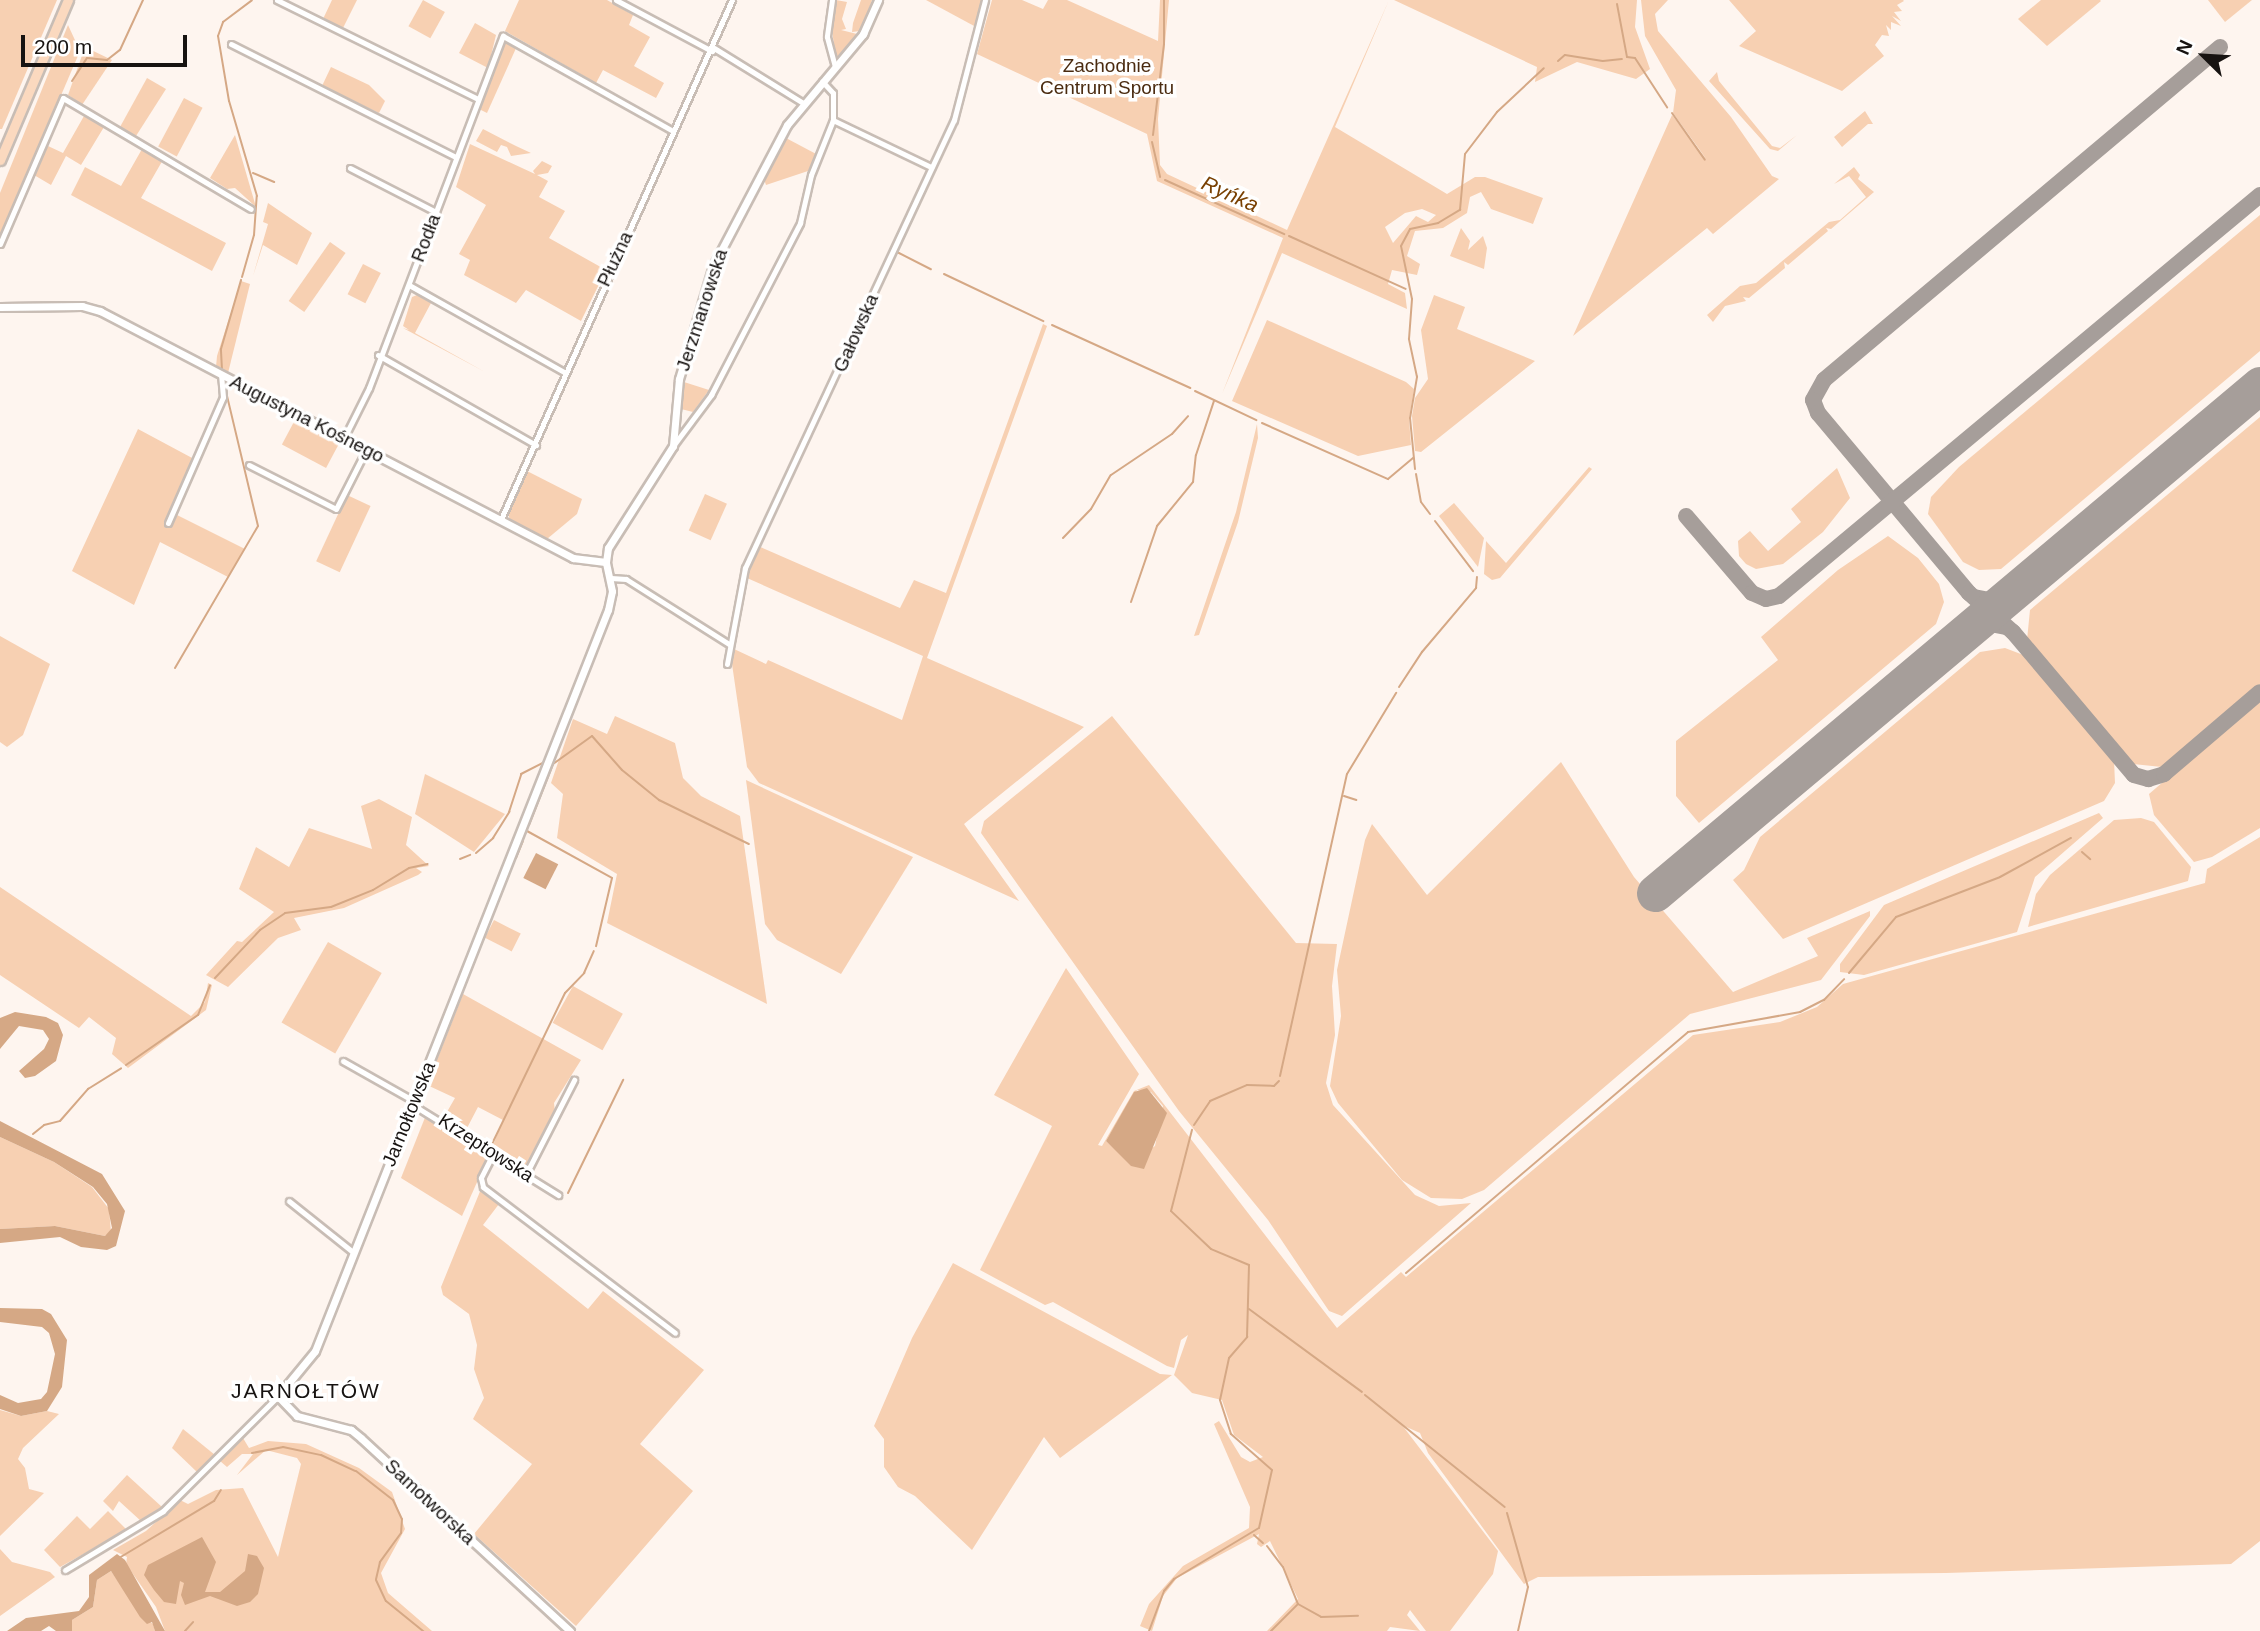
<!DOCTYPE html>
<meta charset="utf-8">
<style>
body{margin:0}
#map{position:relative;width:2260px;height:1631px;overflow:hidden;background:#fef5ef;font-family:Helvetica,sans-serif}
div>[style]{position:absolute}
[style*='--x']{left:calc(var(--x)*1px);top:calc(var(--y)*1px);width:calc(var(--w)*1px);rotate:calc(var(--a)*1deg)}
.green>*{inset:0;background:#f7d0b2;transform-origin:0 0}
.water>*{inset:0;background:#d5a885;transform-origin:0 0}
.stream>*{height:2px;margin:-1px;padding:0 1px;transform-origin:1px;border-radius:1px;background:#d5a885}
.taxiway>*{height:16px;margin:-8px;padding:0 8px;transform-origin:8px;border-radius:8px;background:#a69e9a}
.runway>*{height:37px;margin:-18.5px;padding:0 18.5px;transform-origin:18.5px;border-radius:18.5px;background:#a69e9a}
.roads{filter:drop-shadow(2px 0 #c8bdb5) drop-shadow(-2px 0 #c8bdb5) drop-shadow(0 2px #c8bdb5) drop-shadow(0 -2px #c8bdb5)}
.minor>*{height:5px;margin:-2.5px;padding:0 2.5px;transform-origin:2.5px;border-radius:2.5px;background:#fff}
.tertiary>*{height:7px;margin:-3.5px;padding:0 3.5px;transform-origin:3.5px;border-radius:3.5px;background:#fff}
.primary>*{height:9px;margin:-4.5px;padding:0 4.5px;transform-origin:4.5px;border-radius:4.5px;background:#fbd9bf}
span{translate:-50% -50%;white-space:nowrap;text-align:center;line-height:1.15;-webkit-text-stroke:7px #fff;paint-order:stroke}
.park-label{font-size:19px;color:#4a2b10}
.street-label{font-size:19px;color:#171311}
.water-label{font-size:21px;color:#794103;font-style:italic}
.neighbourhood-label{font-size:21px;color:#171311;letter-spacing:2px}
.north{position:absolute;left:2169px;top:21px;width:70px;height:70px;-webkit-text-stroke:5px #fff;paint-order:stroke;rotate:294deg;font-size:19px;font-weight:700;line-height:28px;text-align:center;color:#171311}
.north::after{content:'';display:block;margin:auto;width:24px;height:32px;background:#171311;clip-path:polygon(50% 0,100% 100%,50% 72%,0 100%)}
.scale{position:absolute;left:21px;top:35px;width:166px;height:32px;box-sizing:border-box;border:4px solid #171311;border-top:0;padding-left:9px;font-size:21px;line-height:24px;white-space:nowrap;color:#171311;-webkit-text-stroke:5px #fff;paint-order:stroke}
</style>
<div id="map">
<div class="green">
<i style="clip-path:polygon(0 0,57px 0,2px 129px,0 129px)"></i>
<i style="clip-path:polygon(332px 0,357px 0,343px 28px,323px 19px)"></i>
<i style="left:423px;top:0;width:25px;height:30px;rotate:29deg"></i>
<i style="clip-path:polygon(519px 0,607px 0,633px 15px,629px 25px,650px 37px,634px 66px,664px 83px,656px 98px,603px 70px,596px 83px,505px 31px)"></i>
<i style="clip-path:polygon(836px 0,847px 2px,842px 19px,846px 29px,841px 30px,857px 34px,860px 31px,852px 32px,853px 23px,861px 0,872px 0,862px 30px,836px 58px,831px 24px)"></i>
<i style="clip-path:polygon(926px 0,982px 0,976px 27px)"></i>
<i style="clip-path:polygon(evenodd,992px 0,1022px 0,1043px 9px,1048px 0,1067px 0,1158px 41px,1160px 0,1169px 0,1158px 119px,1160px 165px,1167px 174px,1287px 230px,1389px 0,1335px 127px,1447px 194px,1475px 177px,1485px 177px,1543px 198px,1533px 224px,1491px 209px,1481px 192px,1470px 197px,1467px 213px,1443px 228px,1415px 231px,1407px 256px,1420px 264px,1417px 275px,1392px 270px,1388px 284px,1405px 293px,1407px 309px,1282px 253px,1222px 394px,1283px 238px,1157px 181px,1147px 134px,977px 54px,992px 0,1422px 209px,1436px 215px,1428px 222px,1416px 216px,1393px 243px,1385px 227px,1405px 213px,1422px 209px)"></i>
<i style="clip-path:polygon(1394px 0,1637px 0,1635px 27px,1650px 69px,1636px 79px,1577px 62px,1535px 82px,1537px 67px)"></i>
<i style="clip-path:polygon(1641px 0,1668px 0,1655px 14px,1658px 31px,1731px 117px,1772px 176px,1779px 179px,1713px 234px,1707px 228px,1573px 336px,1672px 115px,1707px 160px,1673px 113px,1676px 90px,1645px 36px)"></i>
<i style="clip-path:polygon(1729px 0,1903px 0,1904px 1px,1897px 5px,1902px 11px,1894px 12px,1901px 21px,1892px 16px,1901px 26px,1891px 22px,1891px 30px,1886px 25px,1889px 36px,1882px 35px,1875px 45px,1884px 56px,1842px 91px,1739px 46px,1756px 31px)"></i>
<i style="clip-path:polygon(2041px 0,2100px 0,2101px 1px,2047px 46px,2018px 19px)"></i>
<i style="clip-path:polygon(2208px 0,2252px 0,2225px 22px)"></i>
<i style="clip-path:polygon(475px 23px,496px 35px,488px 68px,459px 53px)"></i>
<i style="clip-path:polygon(68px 25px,80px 51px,0 238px,0 193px)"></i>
<i style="clip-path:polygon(504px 38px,517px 46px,487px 113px,477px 108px)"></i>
<i style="clip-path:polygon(85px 47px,112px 60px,82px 105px,68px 95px)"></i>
<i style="clip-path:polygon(331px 67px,369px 85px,385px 101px,379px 113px,322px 86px)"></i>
<i style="clip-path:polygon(1717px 72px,1719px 81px,1772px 146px,1780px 148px,1797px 135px,1778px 151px,1770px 149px,1709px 81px)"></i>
<i style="clip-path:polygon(147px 78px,166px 89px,136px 136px,120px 127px)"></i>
<i style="left:184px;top:98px;width:21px;height:55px;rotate:28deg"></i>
<i style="clip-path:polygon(1865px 111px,1873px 124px,1868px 124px,1842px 147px,1834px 137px)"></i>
<i style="clip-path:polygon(84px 116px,104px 127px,81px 165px,66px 156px,51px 185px,34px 175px,48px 146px,63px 153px)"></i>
<i style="clip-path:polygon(483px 129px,516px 146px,531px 153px,511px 156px,507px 147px,501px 145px,497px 152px,476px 141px)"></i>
<i style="clip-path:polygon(235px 135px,256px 207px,235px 188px,227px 189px,210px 178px)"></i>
<i style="clip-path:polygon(786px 138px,818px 155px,808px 171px,766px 185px,764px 179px)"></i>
<i style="clip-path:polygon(470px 144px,535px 174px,533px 171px,542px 161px,552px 166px,548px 173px,537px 175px,548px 181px,539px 197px,565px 211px,549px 238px,606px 270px,581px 321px,526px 290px,516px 303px,464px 275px,470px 260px,459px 254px,486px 205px,456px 187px)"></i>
<i style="clip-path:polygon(142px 149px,164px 158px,141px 198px,226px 243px,212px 271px,71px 195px,85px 167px,121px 186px)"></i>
<i style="clip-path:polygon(1854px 167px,1860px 175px,1858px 179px,1874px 192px,1831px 229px,1826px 228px,1828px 231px,1788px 265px,1784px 262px,1785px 268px,1749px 298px,1743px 297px,1746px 301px,1725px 306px,1713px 322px,1707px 315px,1740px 286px,1756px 283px,1829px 222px,1840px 220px,1866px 197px,1849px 176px,1834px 184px)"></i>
<i style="clip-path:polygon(268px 203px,312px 233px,297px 265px,263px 245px,253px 276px,268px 224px,263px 222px)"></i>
<i style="clip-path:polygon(2260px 215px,2260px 351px,2001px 569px,1979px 570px,1963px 562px,1928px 514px,1931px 497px,1959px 467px)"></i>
<i style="clip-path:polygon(1461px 228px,1470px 241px,1468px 250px,1483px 236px,1487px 248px,1484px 269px,1450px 256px)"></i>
<i style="left:330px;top:242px;width:19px;height:72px;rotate:35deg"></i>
<i style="left:363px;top:264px;width:20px;height:34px;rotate:27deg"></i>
<i style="clip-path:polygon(241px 281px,250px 284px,228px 373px,216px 367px,217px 356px)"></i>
<i style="clip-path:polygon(417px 295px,431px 303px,415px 333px,485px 372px,403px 328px,409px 330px,403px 326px,412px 297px)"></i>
<i style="clip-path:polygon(1434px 295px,1465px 307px,1457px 329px,1535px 361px,1421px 452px,1415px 451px,1412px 416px,1415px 398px,1428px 379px,1421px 330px)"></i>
<i style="clip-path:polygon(1267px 320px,1406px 382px,1414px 389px,1409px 419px,1411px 445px,1358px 456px,1232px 401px)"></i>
<i style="clip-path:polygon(1043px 324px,1047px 326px,927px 658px,1084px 727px,964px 824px,1019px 901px,759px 783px,747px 767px,732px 664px,734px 649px,766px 664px,768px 660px,902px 720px,923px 656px,747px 578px,758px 546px,900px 608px,914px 580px,946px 593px)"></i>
<i style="clip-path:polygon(684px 382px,709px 390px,693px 412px,681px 409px)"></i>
<i style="clip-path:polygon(2260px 417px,2260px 684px,2162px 767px,2133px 764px,2027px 640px,2030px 610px)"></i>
<i style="left:296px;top:418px;width:50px;height:30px;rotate:28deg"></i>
<i style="clip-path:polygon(1257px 424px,1258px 438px,1238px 522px,1199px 635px,1194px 636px,1236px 512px)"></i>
<i style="clip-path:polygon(138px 429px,194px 459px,171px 512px,245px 549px,228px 577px,160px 542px,134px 605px,72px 571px)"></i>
<i style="clip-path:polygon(1589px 467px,1592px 469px,1500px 578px,1492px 580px,1484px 574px,1486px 541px,1506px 563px)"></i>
<i style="clip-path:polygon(1837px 468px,1850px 498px,1823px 532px,1783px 564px,1756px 569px,1746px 564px,1739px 556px,1738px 541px,1750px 531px,1768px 551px,1801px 522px,1791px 509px)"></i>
<i style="clip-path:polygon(527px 471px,582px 499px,577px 514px,547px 539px,510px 520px,508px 514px)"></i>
<i style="left:705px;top:494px;width:24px;height:40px;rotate:24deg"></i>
<i style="left:347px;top:495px;width:26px;height:73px;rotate:25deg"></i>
<i style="clip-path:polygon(1454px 503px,1484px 538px,1478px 567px,1439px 516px)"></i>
<i style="clip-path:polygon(1888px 536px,1918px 558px,1939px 584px,1944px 602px,1936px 624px,1699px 823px,1676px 796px,1676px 741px,1778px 660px,1761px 637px,1838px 570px)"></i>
<i style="clip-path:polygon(0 636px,50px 664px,23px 735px,7px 747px,0 742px)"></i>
<i style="clip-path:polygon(2005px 648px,2026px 656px,2114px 760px,2115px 783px,2104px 801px,1783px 939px,1733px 880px,1744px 870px,1760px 837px,1980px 652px)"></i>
<i style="clip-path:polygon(2260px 699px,2260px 828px,2212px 857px,2194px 862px,2154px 815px,2149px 794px)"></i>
<i style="clip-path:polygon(615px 716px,675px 743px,683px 778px,701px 796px,740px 816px,767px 1004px,607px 923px,617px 874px,557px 838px,563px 794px,551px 783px,573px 719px,607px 734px)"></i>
<i style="clip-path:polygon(1112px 716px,1296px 943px,1337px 944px,1332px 986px,1335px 1035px,1326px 1083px,1333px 1105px,1415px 1195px,1439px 1206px,1471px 1203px,1342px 1316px,1329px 1311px,1268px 1220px,1179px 1111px,981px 833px,984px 821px)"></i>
<i style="clip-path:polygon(1561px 762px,1634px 877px,1733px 992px,1818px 956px,1807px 938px,1870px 911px,1870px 916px,1821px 980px,1690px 1014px,1484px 1190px,1462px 1199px,1431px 1198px,1402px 1180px,1338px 1103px,1330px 1086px,1341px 1016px,1337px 970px,1365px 840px,1372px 824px,1427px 895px)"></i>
<i style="clip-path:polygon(425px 774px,505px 814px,474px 852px,415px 814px)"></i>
<i style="clip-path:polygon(746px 780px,913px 857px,841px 974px,777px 940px,765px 924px)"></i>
<i style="clip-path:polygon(379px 799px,412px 817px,406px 845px,429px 866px,416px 868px,422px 872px,418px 875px,344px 908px,294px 918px,301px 930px,278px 938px,228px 987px,206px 975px,237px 941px,242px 942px,274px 912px,239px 889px,256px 847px,289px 867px,309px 828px,372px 849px,361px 806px)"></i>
<i style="clip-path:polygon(2099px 813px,2103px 818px,2035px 877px,2017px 932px,1864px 975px,1840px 972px,1840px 964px,1884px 905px)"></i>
<i style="clip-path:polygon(2141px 818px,2154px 822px,2191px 867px,2188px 881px,2028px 927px,2036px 894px,2050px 875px,2114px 820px)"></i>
<i style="clip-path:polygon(evenodd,2260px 837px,2260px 1541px,2231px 1564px,1946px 1573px,1538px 1577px,1524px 1584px,1428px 1453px,1420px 1433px,1402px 1425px,1498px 1551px,1493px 1574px,1450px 1631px,1426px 1631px,1410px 1610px,1407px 1615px,1420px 1631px,1390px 1627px,1387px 1631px,1267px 1631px,1298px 1599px,1270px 1541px,1261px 1547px,1257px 1544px,1259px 1534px,1177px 1578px,1163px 1596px,1152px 1631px,1140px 1626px,1149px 1604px,1183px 1566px,1249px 1528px,1250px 1507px,1214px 1424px,1219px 1421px,1241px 1457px,1250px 1462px,1263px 1457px,1234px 1435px,1222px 1400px,1192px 1393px,1174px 1375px,1188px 1335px,1181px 1340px,1174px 1368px,1167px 1366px,1053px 1302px,1045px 1305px,980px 1270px,1052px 1126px,994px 1095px,1066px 968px,1139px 1074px,1098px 1145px,1102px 1146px,1134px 1091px,1149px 1085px,1337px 1328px,1401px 1272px,1406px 1277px,1693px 1035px,1780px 1022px,1817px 1007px,1843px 984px,2205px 883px,2207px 869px,2260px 837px,1137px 1090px,1151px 1092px,1163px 1106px,1155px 1146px,1130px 1163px,1106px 1141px,1137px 1090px)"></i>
<i style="clip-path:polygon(0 887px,191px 1016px,205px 1002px,208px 983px,212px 985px,206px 1010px,128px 1068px,112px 1054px,116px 1038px,89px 1017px,79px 1028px,0 975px)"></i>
<i style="left:494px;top:920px;width:30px;height:20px;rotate:27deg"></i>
<i style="left:328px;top:942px;width:62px;height:93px;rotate:30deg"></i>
<i style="left:573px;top:986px;width:57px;height:42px;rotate:29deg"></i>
<i style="clip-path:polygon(463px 994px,581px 1060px,554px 1103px,555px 1112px,527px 1167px,520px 1168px,492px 1148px,503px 1120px,478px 1107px,466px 1130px,444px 1117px,455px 1098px,427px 1085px)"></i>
<i style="clip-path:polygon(426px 1115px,490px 1153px,462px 1216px,401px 1178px)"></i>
<i style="clip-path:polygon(0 1137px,54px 1162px,92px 1187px,109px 1209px,111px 1232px,105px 1236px,55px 1226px,0 1229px)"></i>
<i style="clip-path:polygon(481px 1189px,499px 1204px,483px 1225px,588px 1309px,603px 1291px,704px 1370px,640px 1444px,693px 1491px,576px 1626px,474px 1534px,532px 1464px,473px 1419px,484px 1398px,474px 1369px,477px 1345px,469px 1314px,443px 1295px,441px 1287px)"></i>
<i style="clip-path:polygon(953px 1263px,1160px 1374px,1172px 1375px,1060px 1458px,1044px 1437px,972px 1550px,915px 1496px,898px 1487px,884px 1467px,884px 1439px,874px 1426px,912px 1338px)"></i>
<i style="clip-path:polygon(0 1410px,21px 1416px,47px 1411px,59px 1414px,23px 1448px,18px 1459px,25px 1468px,29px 1489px,44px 1493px,0 1536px)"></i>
<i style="clip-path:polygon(183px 1429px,215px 1455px,198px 1473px,172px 1448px)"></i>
<i style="clip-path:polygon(243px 1438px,249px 1448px,268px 1441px,306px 1444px,359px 1468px,392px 1492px,405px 1529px,381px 1573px,388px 1593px,432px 1631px,165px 1631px,156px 1607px,126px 1564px,127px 1557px,113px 1550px,146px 1531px,180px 1500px,188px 1504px,216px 1490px,243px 1488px,278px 1557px,301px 1464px,297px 1458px,266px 1450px,237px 1475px,253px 1454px,242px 1454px,227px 1467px,220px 1461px)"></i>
<i style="clip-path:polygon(127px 1475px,162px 1507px,142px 1522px,119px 1501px,113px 1511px,103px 1501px)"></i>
<i style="clip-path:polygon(108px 1511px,127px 1530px,60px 1567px,44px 1550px,77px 1516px,90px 1529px)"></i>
<i style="clip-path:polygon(0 1549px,12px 1562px,50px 1572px,55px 1577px,0 1616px)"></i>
<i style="clip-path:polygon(111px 1571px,141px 1615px,153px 1624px,155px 1631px,72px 1631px,72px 1620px,93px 1607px,97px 1580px)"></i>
</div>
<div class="water">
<i style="left:536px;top:853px;width:25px;height:28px;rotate:27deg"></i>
<i style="clip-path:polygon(15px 1012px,46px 1017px,58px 1023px,63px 1035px,56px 1061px,35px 1076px,25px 1078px,19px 1071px,44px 1049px,49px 1039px,43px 1030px,19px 1026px,0 1049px,0 1018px)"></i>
<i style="clip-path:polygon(1147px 1088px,1167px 1113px,1144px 1169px,1131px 1166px,1106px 1141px,1134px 1092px)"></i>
<i style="clip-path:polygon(0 1121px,102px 1174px,125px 1211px,116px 1246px,107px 1250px,81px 1247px,60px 1237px,0 1243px,0 1229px,55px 1226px,105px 1236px,112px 1228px,107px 1204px,93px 1187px,54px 1162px,0 1137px)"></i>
<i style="clip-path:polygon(0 1308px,42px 1309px,51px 1314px,67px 1340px,62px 1387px,47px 1411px,21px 1416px,0 1409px,0 1395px,18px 1403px,41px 1399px,47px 1392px,55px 1354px,49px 1333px,42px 1327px,0 1322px)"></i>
<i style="clip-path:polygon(202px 1537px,216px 1562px,205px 1592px,220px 1592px,245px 1571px,248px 1554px,257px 1556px,264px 1568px,258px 1594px,250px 1602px,237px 1606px,210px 1596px,185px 1605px,181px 1595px,184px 1583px,180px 1581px,176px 1604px,164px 1602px,154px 1590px,144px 1575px,148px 1565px)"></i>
<i style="clip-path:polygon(117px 1554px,125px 1560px,165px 1631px,155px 1631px,152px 1622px,147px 1624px,140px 1617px,111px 1571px,97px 1580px,93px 1607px,72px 1620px,72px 1631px,56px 1631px,49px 1626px,41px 1631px,7px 1631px,26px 1618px,79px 1611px,89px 1597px,89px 1575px)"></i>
</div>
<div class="stream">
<i style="--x:1617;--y:4;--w:54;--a:79.3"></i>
<i style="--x:1627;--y:57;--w:8;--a:7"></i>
<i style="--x:1635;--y:58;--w:59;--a:56.9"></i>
<i style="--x:1558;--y:61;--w:9;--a:-41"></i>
<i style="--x:1565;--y:55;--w:38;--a:9"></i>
<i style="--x:1603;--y:61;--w:19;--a:-6"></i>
<i style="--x:72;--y:81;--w:27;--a:-57"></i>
<i style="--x:87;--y:58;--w:20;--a:6"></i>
<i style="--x:107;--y:60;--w:16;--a:-38"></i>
<i style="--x:120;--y:50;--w:55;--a:-65.3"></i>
<i style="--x:1672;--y:113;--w:57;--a:54.9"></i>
<i style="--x:1153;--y:135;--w:92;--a:-83.1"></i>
<i style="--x:1164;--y:44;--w:44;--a:-90"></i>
<i style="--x:1152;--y:142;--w:36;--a:77"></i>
<i style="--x:253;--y:173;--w:23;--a:23"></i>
<i style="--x:1165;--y:180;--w:131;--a:24.4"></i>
<i style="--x:1289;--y:236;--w:128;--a:24.4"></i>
<i style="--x:897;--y:252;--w:38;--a:27"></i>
<i style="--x:944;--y:274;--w:110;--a:25.4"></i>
<i style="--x:242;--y:277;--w:44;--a:-74.1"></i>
<i style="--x:254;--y:235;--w:39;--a:-86"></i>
<i style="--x:257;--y:196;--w:99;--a:-106.4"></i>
<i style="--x:229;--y:101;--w:66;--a:-99.6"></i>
<i style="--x:218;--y:36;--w:15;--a:-70"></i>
<i style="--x:223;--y:22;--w:36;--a:-37"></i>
<i style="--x:1052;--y:325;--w:152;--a:24.5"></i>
<i style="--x:222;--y:370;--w:21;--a:-93"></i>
<i style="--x:221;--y:349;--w:72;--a:-73.8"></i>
<i style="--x:1195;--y:391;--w:68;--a:25.4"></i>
<i style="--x:1262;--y:423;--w:138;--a:24"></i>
<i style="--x:1388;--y:479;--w:33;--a:-40"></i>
<i style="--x:1415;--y:469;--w:51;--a:-95.6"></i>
<i style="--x:1410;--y:418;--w:42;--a:-80.3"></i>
<i style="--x:1417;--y:377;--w:39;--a:-102"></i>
<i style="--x:1409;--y:339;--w:40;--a:-85.7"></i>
<i style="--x:1412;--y:299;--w:54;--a:-101.7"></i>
<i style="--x:1401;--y:246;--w:19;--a:-62"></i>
<i style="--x:1410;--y:229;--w:29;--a:-12"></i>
<i style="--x:1438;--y:223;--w:26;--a:-31"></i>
<i style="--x:1460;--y:210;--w:56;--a:-84.9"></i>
<i style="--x:1465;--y:154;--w:53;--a:-52.7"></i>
<i style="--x:1497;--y:112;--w:64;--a:-43.1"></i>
<i style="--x:1416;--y:474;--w:28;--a:80"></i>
<i style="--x:1421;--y:502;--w:15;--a:53"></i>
<i style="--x:1435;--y:521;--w:63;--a:52.8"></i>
<i style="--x:1063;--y:538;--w:40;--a:-46"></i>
<i style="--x:1091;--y:509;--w:39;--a:-60"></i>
<i style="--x:1111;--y:475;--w:73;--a:-33.9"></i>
<i style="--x:1172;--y:434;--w:24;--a:-48"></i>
<i style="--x:1131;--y:602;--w:80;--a:-71.1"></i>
<i style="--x:1157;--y:526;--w:57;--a:-50.7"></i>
<i style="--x:1193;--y:482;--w:27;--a:-84"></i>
<i style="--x:1196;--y:455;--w:57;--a:-71.6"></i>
<i style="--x:175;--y:668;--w:164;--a:-59.7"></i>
<i style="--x:258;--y:526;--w:142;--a:-103.4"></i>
<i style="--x:1399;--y:687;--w:42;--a:-56.7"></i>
<i style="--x:1422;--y:652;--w:84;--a:-49.8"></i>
<i style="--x:1476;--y:588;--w:11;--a:-85"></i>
<i style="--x:1344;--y:796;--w:13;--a:18"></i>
<i style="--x:529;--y:825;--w:66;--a:-68.5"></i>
<i style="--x:553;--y:764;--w:48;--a:-35.7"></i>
<i style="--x:592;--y:736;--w:45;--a:48.6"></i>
<i style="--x:622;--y:770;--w:48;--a:39"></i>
<i style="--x:659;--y:800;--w:100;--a:26.1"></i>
<i style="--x:527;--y:831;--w:97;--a:28.9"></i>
<i style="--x:612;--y:878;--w:70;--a:103.2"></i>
<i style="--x:2082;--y:852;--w:11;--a:41"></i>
<i style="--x:476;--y:853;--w:23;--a:-41"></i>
<i style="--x:493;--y:838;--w:31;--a:-58"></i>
<i style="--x:509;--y:812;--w:40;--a:-72"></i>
<i style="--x:521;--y:774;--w:25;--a:-27"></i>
<i style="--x:516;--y:858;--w:18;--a:-68"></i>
<i style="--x:460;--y:859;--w:11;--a:-22"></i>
<i style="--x:1849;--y:973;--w:73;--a:-50"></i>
<i style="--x:1896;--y:917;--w:111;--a:-21"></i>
<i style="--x:2000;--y:877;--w:81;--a:-28.8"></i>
<i style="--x:215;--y:978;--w:66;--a:-46.8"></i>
<i style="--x:260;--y:930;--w:30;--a:-34"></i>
<i style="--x:285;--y:913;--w:46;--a:-7.4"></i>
<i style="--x:331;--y:907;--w:45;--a:-22"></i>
<i style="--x:373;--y:890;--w:42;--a:-31.4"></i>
<i style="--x:409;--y:868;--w:19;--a:-12"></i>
<i style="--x:126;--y:1065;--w:88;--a:-34.8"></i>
<i style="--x:198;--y:1015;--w:32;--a:-68"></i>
<i style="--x:1280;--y:1076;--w:309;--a:-77.5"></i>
<i style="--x:1347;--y:774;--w:95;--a:-58.8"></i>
<i style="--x:1194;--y:1125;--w:29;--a:-56"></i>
<i style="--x:1210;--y:1101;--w:40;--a:-23.4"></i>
<i style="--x:1247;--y:1085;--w:27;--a:2"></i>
<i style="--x:1274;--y:1086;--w:7;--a:-45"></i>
<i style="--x:33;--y:1134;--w:14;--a:-39"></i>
<i style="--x:44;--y:1125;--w:16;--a:-14"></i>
<i style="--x:60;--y:1121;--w:43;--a:-48.8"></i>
<i style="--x:88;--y:1089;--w:39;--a:-32"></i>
<i style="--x:491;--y:1146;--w:170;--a:-64.2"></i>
<i style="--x:565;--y:993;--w:28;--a:-46"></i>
<i style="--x:584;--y:973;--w:24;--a:-66"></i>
<i style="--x:568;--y:1193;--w:126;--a:-64"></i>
<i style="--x:1406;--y:1273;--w:371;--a:-40.5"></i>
<i style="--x:1688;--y:1032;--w:114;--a:-10.1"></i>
<i style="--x:1800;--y:1012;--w:27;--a:-27"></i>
<i style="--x:1824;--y:1000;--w:29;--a:-46"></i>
<i style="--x:1249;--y:1309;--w:140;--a:36.3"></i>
<i style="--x:1365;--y:1395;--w:179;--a:38.7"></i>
<i style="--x:252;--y:1453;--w:32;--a:-11"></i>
<i style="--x:283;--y:1447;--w:39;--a:12"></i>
<i style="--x:321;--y:1455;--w:38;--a:25"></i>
<i style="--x:356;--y:1471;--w:47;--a:38.1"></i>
<i style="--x:393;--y:1500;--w:21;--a:65"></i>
<i style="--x:402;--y:1519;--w:14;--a:94"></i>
<i style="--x:401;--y:1533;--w:36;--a:126"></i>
<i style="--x:380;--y:1562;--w:18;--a:103"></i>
<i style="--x:376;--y:1580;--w:23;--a:65"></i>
<i style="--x:386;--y:1601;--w:48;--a:39"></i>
<i style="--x:1507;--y:1513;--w:77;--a:74.2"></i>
<i style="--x:1528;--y:1587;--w:45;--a:102.8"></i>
<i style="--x:1254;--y:1535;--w:12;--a:42"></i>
<i style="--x:1267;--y:1546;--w:26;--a:53"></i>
<i style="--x:1283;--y:1567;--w:40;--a:68"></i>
<i style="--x:1298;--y:1604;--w:26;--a:29"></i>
<i style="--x:1321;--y:1617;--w:37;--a:-2"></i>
<i style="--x:119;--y:1558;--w:111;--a:-31"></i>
<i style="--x:214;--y:1501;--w:13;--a:-58"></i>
<i style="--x:185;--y:1631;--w:12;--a:-48"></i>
<i style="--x:1149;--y:1631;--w:43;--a:-69.4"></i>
<i style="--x:1164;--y:1591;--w:16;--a:-50"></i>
<i style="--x:1174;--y:1579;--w:99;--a:-31"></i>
<i style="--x:1259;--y:1528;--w:59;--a:-77.4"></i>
<i style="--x:1272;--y:1470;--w:55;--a:-138.7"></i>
<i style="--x:1231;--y:1434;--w:36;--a:-108"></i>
<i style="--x:1220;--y:1400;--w:43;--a:-77.9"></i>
<i style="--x:1229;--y:1358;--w:28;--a:-49"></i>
<i style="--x:1247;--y:1337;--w:72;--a:-88.4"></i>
<i style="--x:1249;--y:1265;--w:41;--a:-157.2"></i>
<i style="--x:1211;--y:1249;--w:55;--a:-136.5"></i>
<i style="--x:1171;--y:1211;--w:84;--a:-75.5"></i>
<i style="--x:1271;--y:1631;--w:38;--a:-45"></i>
</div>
<div class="taxiway">
<i style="--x:2220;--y:47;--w:517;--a:139.94"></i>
<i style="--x:1824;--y:380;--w:23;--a:119"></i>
<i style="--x:1813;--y:400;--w:14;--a:69"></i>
<i style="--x:1818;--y:413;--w:235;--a:50"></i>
<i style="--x:1969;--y:593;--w:59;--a:41.6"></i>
<i style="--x:2013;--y:632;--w:187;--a:49.8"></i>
<i style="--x:2134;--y:775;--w:15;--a:16"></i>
<i style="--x:2148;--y:779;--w:17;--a:-17"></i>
<i style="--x:2164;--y:774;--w:126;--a:-40.5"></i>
<i style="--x:1686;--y:516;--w:101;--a:49.4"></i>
<i style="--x:1752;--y:593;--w:15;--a:23"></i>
<i style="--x:1766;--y:599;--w:13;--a:-13"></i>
<i style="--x:1779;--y:596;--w:626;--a:-39.82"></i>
<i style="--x:1974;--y:597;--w:20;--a:11"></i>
<i style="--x:1994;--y:601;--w:29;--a:-29"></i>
<i style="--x:1964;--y:633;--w:23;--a:-25"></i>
<i style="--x:1985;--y:623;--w:21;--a:11"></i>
</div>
<div class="runway">
<i style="--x:1655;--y:893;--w:790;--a:-40.02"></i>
</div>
<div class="roads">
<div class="minor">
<i style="--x:277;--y:0;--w:224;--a:26.2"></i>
<i style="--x:616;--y:0;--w:109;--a:28"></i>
<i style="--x:832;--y:0;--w:37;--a:98"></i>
<i style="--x:827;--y:37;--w:31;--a:75"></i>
<i style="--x:231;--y:44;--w:252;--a:26.7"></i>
<i style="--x:714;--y:48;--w:105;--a:31.7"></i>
<i style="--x:833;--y:120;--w:109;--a:25.6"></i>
<i style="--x:350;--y:168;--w:97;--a:27.1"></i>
<i style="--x:0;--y:244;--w:159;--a:-66.7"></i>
<i style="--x:63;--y:98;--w:218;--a:30.6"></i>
<i style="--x:409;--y:285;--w:180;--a:29.3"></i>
<i style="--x:378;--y:355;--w:182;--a:29.7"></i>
<i style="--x:344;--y:438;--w:56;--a:-63.4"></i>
<i style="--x:369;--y:388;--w:377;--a:-69.2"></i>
<i style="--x:503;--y:36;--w:195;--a:29.2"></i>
<i style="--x:673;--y:446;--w:64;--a:-53.3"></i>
<i style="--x:711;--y:395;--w:194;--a:-62.6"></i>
<i style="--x:800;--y:223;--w:49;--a:-77.1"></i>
<i style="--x:811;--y:175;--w:59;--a:-68.2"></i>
<i style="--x:833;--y:120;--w:27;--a:-90"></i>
<i style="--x:833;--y:93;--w:16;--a:-133"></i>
<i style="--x:249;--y:465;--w:97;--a:26.8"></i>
<i style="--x:336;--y:509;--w:66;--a:-63"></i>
<i style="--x:501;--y:519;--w:568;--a:-66.01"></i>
<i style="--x:168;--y:523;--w:137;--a:-66.4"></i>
<i style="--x:223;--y:397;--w:23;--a:-95"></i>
<i style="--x:611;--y:578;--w:15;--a:4"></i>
<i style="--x:626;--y:579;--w:122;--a:32.3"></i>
<i style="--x:727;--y:664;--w:98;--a:-79.4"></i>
<i style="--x:745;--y:568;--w:494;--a:-65"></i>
<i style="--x:954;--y:120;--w:124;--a:-75.5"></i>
<i style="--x:343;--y:1061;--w:81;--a:29.4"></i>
<i style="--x:413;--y:1105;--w:171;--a:31.8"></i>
<i style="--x:494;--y:1152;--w:29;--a:117"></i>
<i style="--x:481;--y:1178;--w:9;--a:77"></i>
<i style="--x:483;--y:1187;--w:241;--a:37.2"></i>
<i style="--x:526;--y:1174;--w:106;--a:-62.9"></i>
<i style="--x:289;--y:1201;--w:82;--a:38.6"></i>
<i style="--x:65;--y:1570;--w:114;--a:-31"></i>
<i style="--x:163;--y:1511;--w:163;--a:-45"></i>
</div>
<div class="tertiary">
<i style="--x:0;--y:307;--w:82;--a:-0.7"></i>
<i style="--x:82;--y:306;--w:19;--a:16"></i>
<i style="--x:100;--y:311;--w:534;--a:27.57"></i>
<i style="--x:573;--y:558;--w:33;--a:7"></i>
<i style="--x:570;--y:1631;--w:284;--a:-137.3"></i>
<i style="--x:361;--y:1438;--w:13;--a:-141"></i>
<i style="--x:351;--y:1430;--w:56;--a:-165.5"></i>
<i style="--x:297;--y:1416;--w:28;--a:-134"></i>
<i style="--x:278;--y:1396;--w:58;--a:-50.6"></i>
<i style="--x:315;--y:1351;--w:797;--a:-68.43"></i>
<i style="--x:608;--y:610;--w:19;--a:-78"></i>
<i style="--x:612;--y:591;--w:30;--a:-102"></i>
<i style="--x:606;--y:562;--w:14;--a:-82"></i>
<i style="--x:608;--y:548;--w:121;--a:-57.5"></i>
<i style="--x:673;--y:446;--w:67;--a:-84.9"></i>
<i style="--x:679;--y:379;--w:118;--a:-73.3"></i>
<i style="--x:713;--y:266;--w:159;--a:-62.3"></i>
<i style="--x:787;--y:125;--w:119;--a:-50.1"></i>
<i style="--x:863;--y:34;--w:37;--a:-66"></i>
</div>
<div class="primary">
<i style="--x:0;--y:160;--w:174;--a:-67"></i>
</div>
</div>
<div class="park-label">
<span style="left:1107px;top:77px">Zachodnie<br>Centrum Sportu</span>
</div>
<div class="street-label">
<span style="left:426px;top:238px;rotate:-69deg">Rodła</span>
<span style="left:615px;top:259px;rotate:-65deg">Płużna</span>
<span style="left:702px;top:310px;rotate:-72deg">Jerzmanowska</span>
<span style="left:856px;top:333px;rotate:-66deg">Gałowska</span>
<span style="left:307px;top:419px;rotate:27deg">Augustyna Kośnego</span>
<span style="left:409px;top:1114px;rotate:-68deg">Jarnołtowska</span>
<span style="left:486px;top:1148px;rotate:33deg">Krzeptowska</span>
<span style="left:430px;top:1502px;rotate:43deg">Samotworska</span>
</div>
<div class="water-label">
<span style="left:1230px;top:194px;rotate:24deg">Ryńka</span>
</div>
<div class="neighbourhood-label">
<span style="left:306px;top:1391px">JARNOŁTÓW</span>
</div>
<div class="north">N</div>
<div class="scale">200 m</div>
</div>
